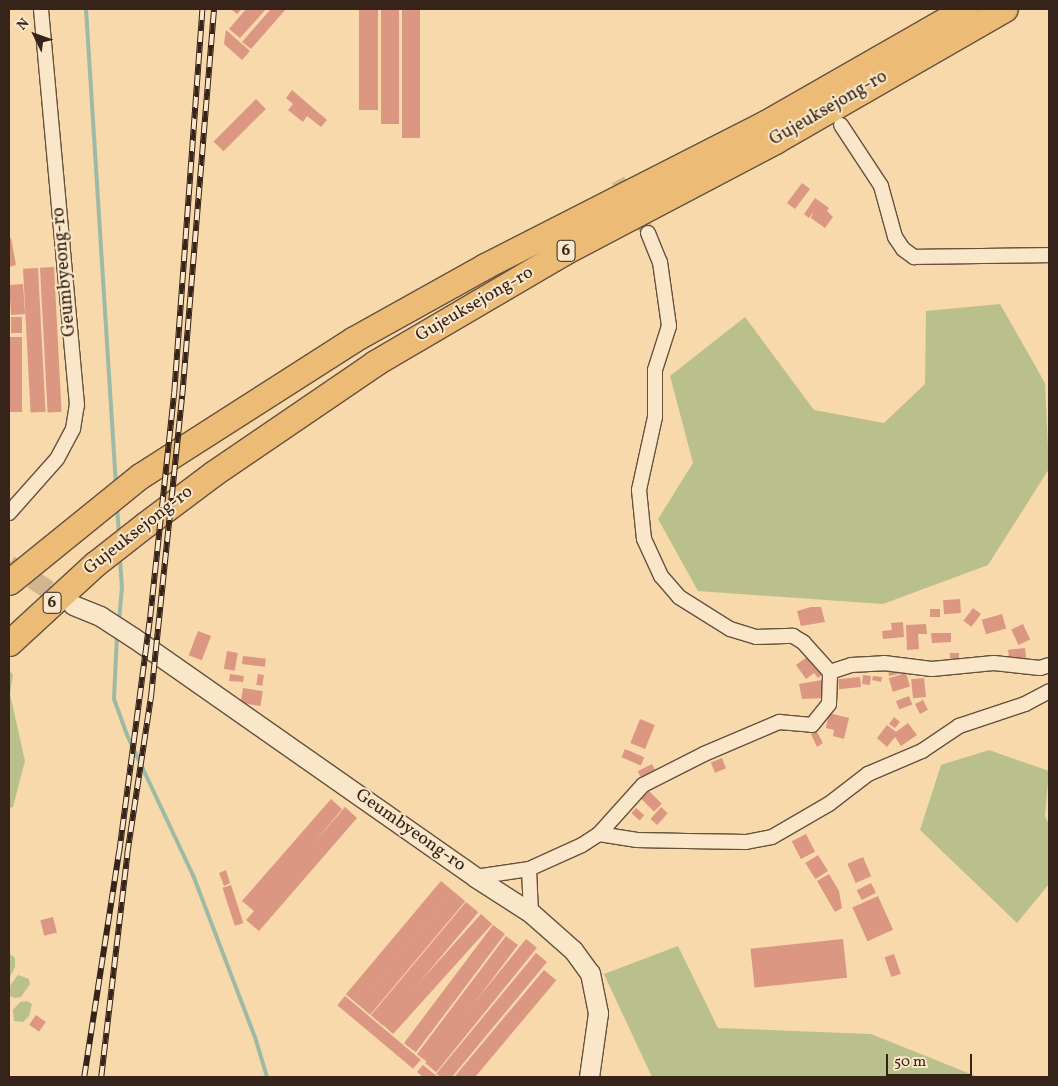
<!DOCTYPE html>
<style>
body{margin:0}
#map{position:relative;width:1058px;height:1086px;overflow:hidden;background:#f8d9ab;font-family:Vollkorn,serif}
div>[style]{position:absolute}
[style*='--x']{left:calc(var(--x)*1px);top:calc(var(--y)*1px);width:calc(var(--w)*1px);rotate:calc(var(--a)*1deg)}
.green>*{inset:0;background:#bac08b}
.stream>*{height:4px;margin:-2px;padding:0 2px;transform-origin:2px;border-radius:2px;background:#9dbaa7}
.building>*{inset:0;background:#db9781;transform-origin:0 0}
.street-tunnel>*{height:14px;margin-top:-7px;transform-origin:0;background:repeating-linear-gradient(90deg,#d1b58e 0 14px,transparent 0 21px)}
.secondary-tunnel>*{height:19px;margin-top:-9.5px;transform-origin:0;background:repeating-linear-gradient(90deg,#d1b58e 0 19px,transparent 0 28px)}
.roads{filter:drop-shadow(1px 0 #66513f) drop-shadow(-1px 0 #66513f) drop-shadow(0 1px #66513f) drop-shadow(0 -1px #66513f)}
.street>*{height:14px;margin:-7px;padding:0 7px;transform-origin:7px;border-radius:7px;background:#fae6c8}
.secondary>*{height:19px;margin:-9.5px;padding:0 9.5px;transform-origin:9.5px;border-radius:9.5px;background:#fae6c8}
.highway>*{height:25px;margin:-12.5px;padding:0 12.5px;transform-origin:12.5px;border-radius:12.5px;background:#ecbc76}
.rail>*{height:5.5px;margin-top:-2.75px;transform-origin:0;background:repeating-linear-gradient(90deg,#fae6c8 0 11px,#36241b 0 22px);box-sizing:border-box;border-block:1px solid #36241b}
span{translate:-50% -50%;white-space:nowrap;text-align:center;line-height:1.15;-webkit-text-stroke:4px #fae6c8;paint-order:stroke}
.shield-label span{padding:1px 4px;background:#fae6c8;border:1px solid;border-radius:4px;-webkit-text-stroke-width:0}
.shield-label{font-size:16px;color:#36241b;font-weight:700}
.street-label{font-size:18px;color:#36241b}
.frame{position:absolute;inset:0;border:10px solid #36241b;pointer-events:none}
.north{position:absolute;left:10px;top:10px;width:50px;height:50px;-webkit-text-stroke:4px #fae6c8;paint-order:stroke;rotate:312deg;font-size:14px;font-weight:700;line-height:20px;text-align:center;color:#36241b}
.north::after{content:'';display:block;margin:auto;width:18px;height:22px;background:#36241b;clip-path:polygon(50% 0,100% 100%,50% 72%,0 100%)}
.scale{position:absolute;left:886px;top:1054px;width:86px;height:22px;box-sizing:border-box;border:2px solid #36241b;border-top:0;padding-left:6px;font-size:15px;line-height:18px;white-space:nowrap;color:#36241b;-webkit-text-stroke:4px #fae6c8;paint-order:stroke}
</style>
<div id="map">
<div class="green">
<i style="clip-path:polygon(1000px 304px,1045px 383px,1049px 469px,988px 565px,883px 604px,698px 591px,658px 519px,693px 463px,670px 376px,745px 317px,814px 410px,884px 423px,925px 384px,926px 311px)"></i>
<i style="clip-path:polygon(9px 670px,13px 675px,10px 694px,25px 761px,13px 807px,9px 808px)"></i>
<i style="clip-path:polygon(989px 750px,1049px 771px,1045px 816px,1049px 824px,1049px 884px,1017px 923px,920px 830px,941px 765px)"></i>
<i style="clip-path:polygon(678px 946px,718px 1028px,871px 1034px,978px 1077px,652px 1077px,604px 974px)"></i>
<i style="clip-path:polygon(9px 953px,15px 958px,15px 967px,9px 979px)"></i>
<i style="clip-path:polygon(18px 975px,29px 979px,30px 984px,21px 997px,15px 998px,9px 996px,9px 987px)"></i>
<i style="clip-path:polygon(27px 1001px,32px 1004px,29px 1016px,23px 1022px,14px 1021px,13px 1010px,20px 1002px)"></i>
</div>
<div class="stream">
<i style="--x:86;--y:9;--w:476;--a:86.4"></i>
<i style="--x:117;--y:506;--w:28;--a:86"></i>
<i style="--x:119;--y:621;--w:33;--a:-85"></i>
<i style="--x:122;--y:588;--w:32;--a:-94"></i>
<i style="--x:117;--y:635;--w:64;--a:92.7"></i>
<i style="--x:114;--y:699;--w:38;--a:70"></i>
<i style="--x:127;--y:735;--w:155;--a:64.8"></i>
<i style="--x:193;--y:875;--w:173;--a:69.1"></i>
<i style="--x:255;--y:1037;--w:42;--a:73.3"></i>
</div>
<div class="building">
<i style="clip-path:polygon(231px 9px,242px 9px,237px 14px)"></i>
<i style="clip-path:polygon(246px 9px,266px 9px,240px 38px,229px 29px)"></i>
<i style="clip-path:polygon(271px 9px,286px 9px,251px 49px,242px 42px)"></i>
<i style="left:359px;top:9px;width:19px;height:101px"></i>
<i style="left:381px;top:9px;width:18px;height:115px"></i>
<i style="left:402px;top:9px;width:18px;height:129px"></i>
<i style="clip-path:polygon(226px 30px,250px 51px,242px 60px,224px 44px)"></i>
<i style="clip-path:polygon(292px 90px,327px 120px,321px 127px,307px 116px,303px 122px,288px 110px,293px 104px,286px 98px)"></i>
<i style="left:256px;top:99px;width:14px;height:60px;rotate:45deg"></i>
<i style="left:802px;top:183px;width:10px;height:25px;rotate:37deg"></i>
<i style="clip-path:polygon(815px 198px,829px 208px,827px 211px,833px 217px,825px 228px,811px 218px,813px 212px,809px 218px,804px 214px)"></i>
<i style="clip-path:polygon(9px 238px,11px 238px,16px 265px,9px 267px)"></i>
<i style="left:54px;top:267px;width:145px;height:14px;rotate:87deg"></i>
<i style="left:38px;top:268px;width:144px;height:15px;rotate:87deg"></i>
<i style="left:23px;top:284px;width:30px;height:14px;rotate:86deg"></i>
<i style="left:22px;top:317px;width:16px;height:11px;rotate:90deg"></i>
<i style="left:9px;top:337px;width:13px;height:75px"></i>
<i style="left:960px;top:599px;width:14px;height:17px;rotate:86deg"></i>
<i style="clip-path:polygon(811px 607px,821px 607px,825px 622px,801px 626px,797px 611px)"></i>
<i style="left:973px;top:608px;width:10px;height:16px;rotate:37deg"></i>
<i style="left:930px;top:609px;width:10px;height:8px"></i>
<i style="left:1002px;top:614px;width:15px;height:21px;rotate:74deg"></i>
<i style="clip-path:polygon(903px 622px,904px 637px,883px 639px,882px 631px,892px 630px,891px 623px)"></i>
<i style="clip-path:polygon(926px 624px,927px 634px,918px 634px,919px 649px,907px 650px,906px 625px)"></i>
<i style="left:1023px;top:624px;width:17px;height:13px;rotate:65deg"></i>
<i style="left:198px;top:631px;width:14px;height:26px;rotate:21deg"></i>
<i style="clip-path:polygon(931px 633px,951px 633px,951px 642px,932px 643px)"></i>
<i style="left:1025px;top:648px;width:10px;height:17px;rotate:84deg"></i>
<i style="left:227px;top:651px;width:11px;height:18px;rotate:10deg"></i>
<i style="left:950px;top:653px;width:9px;height:12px"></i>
<i style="clip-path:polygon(810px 655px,824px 674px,818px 678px,814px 673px,806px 679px,796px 665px)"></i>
<i style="left:243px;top:656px;width:23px;height:8px;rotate:7deg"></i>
<i style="clip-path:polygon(888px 668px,907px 672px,889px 676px)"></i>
<i style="left:906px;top:673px;width:14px;height:18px;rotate:73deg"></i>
<i style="clip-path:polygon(230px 674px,244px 676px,243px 682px,229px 681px)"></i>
<i style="left:258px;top:674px;width:6px;height:11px;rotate:9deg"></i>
<i style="left:863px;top:675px;width:8px;height:9px;rotate:7deg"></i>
<i style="clip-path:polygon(873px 676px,882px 677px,881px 682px,872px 680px)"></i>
<i style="left:860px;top:677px;width:10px;height:22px;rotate:84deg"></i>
<i style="left:924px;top:678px;width:19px;height:13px;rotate:84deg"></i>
<i style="clip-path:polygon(822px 680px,826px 698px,802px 699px,799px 684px)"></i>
<i style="left:243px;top:688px;width:20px;height:15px;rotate:9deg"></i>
<i style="left:909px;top:696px;width:9px;height:14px;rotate:69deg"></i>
<i style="left:923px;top:700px;width:11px;height:9px;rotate:63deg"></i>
<i style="clip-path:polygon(829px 713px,849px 718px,844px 739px,833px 736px,834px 730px,826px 728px)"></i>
<i style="clip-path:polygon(894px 717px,900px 722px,895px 728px,889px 724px)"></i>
<i style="left:640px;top:719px;width:16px;height:26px;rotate:22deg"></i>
<i style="clip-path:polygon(908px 723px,917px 735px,901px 746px,895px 737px,887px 747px,877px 738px,887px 725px,896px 732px)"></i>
<i style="clip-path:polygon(816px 730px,823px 743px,817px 747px,811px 734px)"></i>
<i style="left:625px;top:749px;width:21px;height:9px;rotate:23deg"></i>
<i style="left:722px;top:758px;width:11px;height:12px;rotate:68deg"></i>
<i style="left:652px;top:764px;width:7px;height:16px;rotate:63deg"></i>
<i style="left:649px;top:791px;width:18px;height:11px;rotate:45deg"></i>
<i style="clip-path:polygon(331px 799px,342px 809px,314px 843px,345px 807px,357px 818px,259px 931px,246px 920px,254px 911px,242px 901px)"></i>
<i style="left:661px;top:807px;width:9px;height:16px;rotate:41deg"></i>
<i style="left:636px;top:808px;width:11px;height:7px;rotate:41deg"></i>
<i style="left:806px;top:834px;width:20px;height:16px;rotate:63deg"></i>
<i style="left:818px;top:855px;width:19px;height:15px;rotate:58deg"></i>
<i style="left:863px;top:857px;width:21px;height:17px;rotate:67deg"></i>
<i style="clip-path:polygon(226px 870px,230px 883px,224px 886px,219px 873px)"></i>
<i style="clip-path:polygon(829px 874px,839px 891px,842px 908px,835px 912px,817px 881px)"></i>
<i style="left:441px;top:881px;width:16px;height:148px;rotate:40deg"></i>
<i style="left:871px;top:883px;width:11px;height:16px;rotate:63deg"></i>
<i style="left:231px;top:885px;width:40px;height:9px;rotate:72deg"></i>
<i style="left:453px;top:891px;width:16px;height:148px;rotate:40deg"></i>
<i style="left:878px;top:896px;width:37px;height:28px;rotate:66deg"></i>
<i style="left:466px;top:902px;width:16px;height:148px;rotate:40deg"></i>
<i style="left:481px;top:914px;width:15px;height:148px;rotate:42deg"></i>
<i style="left:53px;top:917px;width:16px;height:13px;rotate:76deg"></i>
<i style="left:493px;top:925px;width:15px;height:148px;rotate:37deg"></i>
<i style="left:506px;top:936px;width:15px;height:148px;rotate:37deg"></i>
<i style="left:526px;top:939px;width:14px;height:160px;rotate:39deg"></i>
<i style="left:843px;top:939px;width:39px;height:93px;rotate:84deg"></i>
<i style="clip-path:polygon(536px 953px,547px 962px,452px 1077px,441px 1077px,436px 1074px)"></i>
<i style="left:894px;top:954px;width:21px;height:10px;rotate:71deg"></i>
<i style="left:544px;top:970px;width:16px;height:140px;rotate:40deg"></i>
<i style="left:345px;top:996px;width:99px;height:12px;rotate:40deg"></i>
<i style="left:36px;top:1015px;width:12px;height:12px;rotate:35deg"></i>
<i style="clip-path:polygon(423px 1065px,438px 1077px,423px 1077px,417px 1072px)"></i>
</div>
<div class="street-tunnel">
<i style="--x:618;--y:180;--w:61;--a:60.5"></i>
</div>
<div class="secondary-tunnel">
<i style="--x:9;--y:564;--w:72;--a:32.6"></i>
</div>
<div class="roads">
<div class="street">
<i style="--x:841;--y:125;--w:73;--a:56.7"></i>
<i style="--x:881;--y:186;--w:53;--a:74.6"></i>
<i style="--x:895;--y:237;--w:14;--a:56"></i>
<i style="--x:903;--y:249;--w:14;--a:36"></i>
<i style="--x:914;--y:257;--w:135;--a:-0.8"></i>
<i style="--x:648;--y:233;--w:31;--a:68"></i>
<i style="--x:660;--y:262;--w:65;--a:82"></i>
<i style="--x:669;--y:326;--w:46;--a:107.7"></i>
<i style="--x:655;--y:370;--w:47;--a:90"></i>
<i style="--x:655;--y:417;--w:75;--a:102.4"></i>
<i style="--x:639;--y:490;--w:49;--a:84.2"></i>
<i style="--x:644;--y:539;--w:41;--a:65.3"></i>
<i style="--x:661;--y:576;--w:28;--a:49"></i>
<i style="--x:679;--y:597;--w:60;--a:32.1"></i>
<i style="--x:730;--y:629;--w:27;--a:17"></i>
<i style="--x:756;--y:637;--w:37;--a:-2"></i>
<i style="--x:793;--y:636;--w:12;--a:31"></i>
<i style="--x:803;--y:642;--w:40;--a:48"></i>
<i style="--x:9;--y:513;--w:72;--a:-48.4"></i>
<i style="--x:57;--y:459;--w:34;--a:-62"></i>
<i style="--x:73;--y:429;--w:24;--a:-81"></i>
<i style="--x:77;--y:405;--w:398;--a:-95.2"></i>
<i style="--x:599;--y:834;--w:37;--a:9"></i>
<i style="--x:636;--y:840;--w:51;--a:1.1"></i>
<i style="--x:687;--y:841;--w:59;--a:1"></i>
<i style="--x:746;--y:842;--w:26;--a:-11"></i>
<i style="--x:772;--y:837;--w:66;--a:-30.1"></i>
<i style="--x:829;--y:804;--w:49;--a:-37.6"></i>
<i style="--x:868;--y:774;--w:59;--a:-23.1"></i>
<i style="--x:922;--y:751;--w:45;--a:-34"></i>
<i style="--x:959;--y:726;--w:70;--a:-18.4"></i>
<i style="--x:1025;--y:704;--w:27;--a:-28"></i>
<i style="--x:529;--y:869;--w:44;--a:87.4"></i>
<i style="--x:475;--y:877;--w:55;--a:-8.4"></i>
<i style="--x:529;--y:869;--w:58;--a:-24.4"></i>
<i style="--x:582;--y:845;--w:20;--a:-33"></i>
<i style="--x:599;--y:834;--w:66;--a:-48.1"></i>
<i style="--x:643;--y:785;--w:68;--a:-26.9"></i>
<i style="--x:704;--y:754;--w:82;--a:-23.1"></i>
<i style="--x:779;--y:722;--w:33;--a:5"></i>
<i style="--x:812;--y:725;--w:27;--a:-51"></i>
<i style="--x:829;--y:704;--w:32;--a:-88"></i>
<i style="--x:830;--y:672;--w:22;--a:-18"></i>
<i style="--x:851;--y:665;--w:33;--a:-3"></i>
<i style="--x:884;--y:663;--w:48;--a:7.1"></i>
<i style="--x:932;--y:669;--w:62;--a:-5.5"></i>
<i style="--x:994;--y:663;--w:46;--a:6.2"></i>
<i style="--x:1040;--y:668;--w:9;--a:-18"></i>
</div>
<div class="secondary">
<i style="--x:73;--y:605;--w:29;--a:22"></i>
<i style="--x:100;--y:616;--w:40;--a:32.9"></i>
<i style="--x:134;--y:638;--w:416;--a:35"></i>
<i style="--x:475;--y:877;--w:67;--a:32.7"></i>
<i style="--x:531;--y:913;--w:56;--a:41.4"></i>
<i style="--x:573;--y:950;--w:29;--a:54"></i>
<i style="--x:590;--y:973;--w:41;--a:78.7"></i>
<i style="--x:598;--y:1013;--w:65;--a:98"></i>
</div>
<div class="highway">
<i style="--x:9;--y:582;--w:169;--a:-39"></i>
<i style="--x:140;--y:476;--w:254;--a:-32.6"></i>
<i style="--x:354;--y:339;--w:150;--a:-29.1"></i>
<i style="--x:485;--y:266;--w:313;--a:-27"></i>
<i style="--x:764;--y:124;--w:232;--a:-29.8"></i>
<i style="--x:9;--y:643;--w:117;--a:-42.6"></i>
<i style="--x:95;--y:564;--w:65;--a:-38.1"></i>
<i style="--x:146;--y:524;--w:85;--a:-36.9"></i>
<i style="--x:214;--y:473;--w:195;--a:-34.3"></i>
<i style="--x:375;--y:363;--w:219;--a:-30.4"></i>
<i style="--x:564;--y:252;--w:238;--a:-27.7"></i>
<i style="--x:775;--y:141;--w:265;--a:-29.9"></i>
</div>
</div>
<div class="rail">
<i style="--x:84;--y:1077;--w:228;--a:-81.2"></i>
<i style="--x:119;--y:852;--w:237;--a:-82.5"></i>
<i style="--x:150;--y:617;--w:225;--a:-83.9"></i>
<i style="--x:174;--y:393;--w:385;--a:-85.8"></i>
<i style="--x:101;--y:1077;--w:225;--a:-83.3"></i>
<i style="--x:127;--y:854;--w:161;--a:-81.4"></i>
<i style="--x:151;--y:695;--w:301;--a:-84.1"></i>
<i style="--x:182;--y:396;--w:388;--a:-85.3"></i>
</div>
<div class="shield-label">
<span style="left:566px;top:251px">6</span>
<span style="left:52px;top:603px">6</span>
</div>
<div class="street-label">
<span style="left:829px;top:109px;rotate:-30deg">Gujeuksejong-ro</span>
<span style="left:65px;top:272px;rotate:-95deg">Geumbyeong-ro</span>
<span style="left:475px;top:305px;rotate:-30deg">Gujeuksejong-ro</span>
<span style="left:139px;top:531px;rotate:-38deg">Gujeuksejong-ro</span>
<span style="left:410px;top:831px;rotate:35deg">Geumbyeong-ro</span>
</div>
<div class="frame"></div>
<div class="north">N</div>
<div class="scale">50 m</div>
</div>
